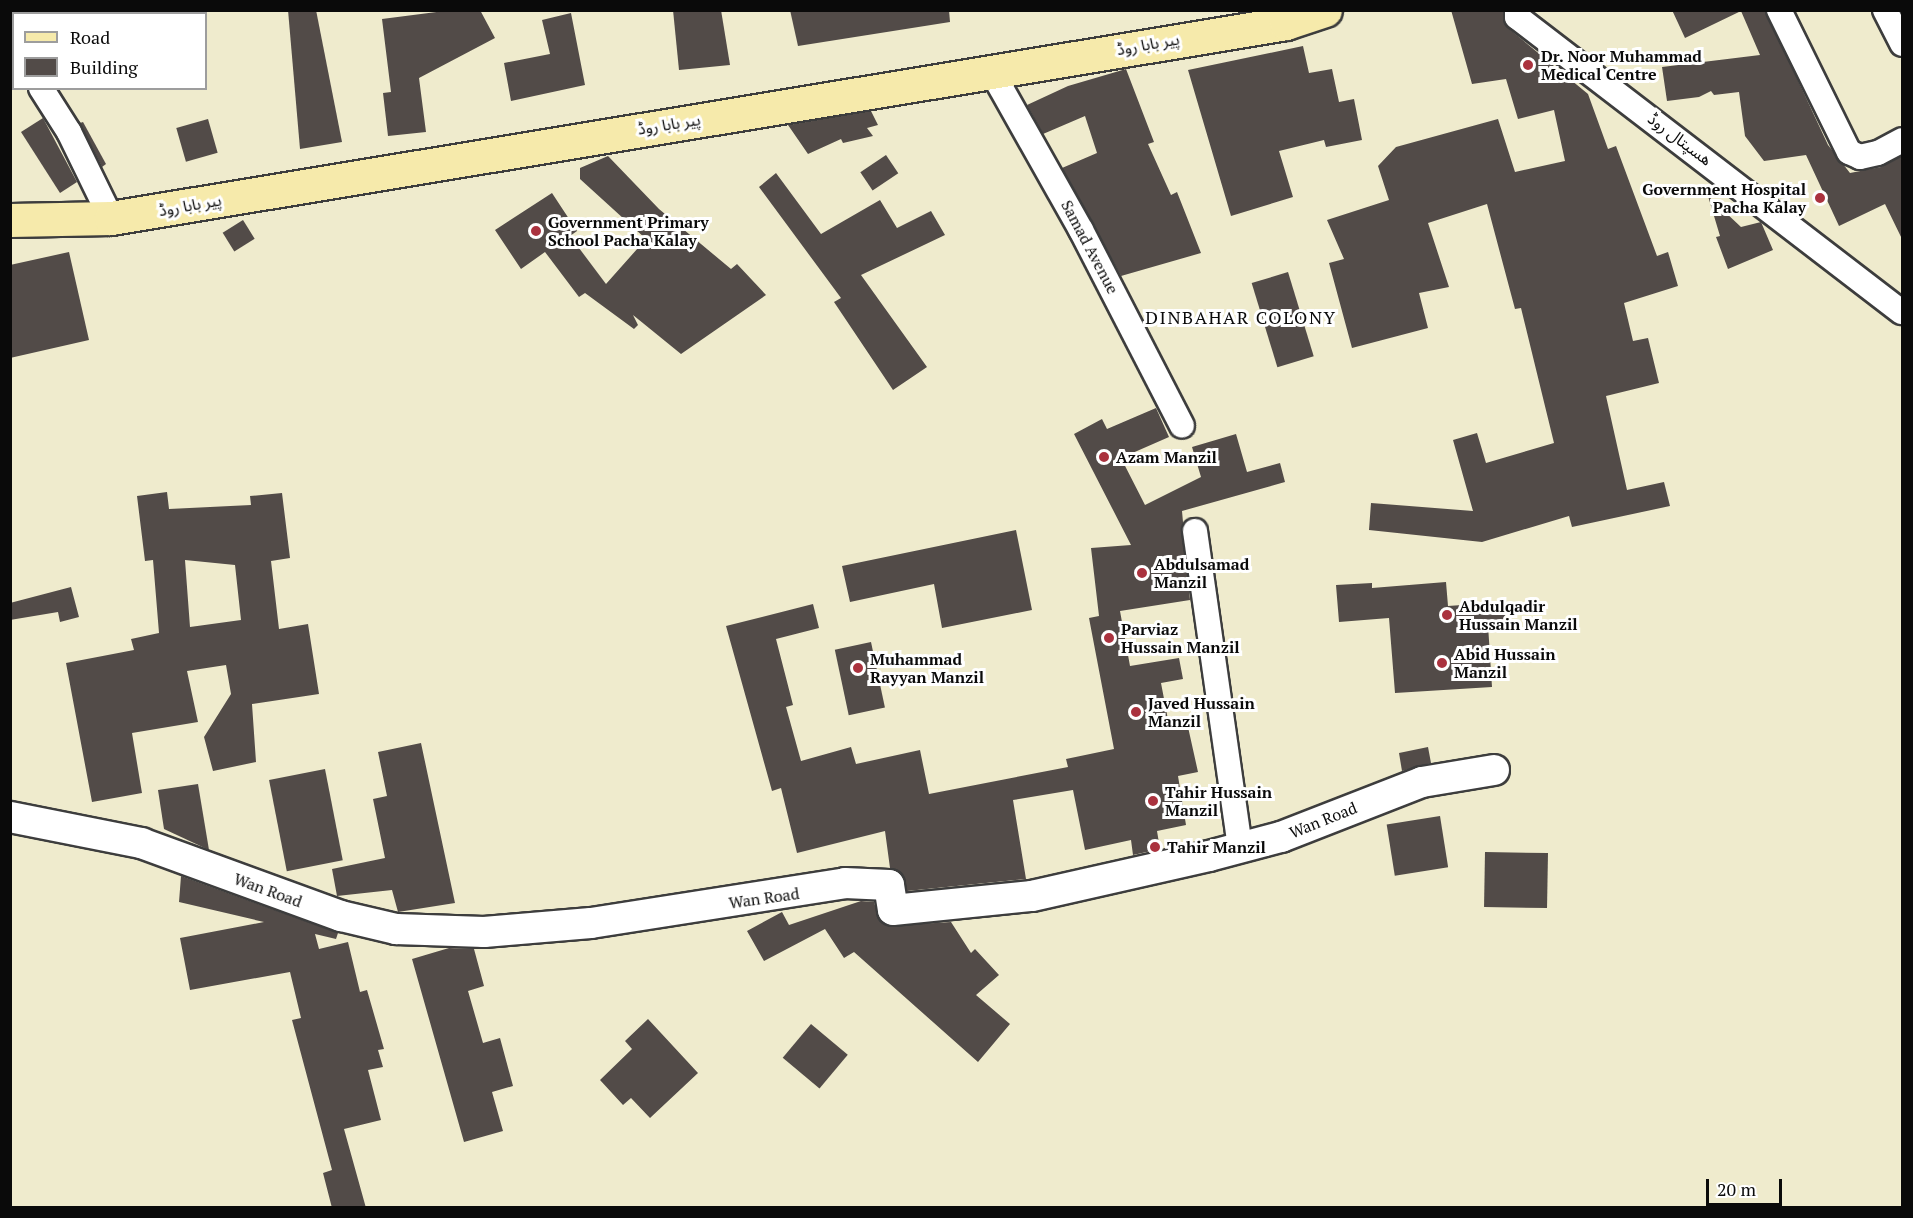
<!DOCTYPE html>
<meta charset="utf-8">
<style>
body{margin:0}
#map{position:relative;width:1913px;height:1218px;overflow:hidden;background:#fdf8ea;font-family:"PT Serif","Noto Sans Arabic",serif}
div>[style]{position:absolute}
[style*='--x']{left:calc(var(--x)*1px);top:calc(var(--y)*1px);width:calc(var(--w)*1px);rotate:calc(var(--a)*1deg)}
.farmland>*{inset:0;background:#efebcd}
.building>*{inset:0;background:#524b48;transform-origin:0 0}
.roads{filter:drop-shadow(2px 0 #3d3d3d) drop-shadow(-2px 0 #3d3d3d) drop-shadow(0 2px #3d3d3d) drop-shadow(0 -2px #3d3d3d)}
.minor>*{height:24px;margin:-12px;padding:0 12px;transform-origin:12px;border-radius:12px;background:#fff}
.tertiary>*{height:30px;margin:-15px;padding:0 15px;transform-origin:15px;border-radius:15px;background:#fff}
.secondary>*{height:33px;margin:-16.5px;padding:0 16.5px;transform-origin:16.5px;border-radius:16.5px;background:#f6eaab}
.dots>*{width:16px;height:16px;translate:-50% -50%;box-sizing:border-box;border:3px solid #fff;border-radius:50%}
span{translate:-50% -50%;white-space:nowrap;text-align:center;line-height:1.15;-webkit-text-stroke:6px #fff;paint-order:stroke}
.street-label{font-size:16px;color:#0a0a0a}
.poi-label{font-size:16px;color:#0a0a0a;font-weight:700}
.left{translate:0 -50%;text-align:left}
.right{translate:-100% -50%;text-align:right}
.neighbourhood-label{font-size:18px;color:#0a0a0a;letter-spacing:1.5px}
.frame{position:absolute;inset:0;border:12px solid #0a0a0a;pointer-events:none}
.legend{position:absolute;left:12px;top:12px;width:195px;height:78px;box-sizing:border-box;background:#fff;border:2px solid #9d9d9d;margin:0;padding:8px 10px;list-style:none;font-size:18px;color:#0a0a0a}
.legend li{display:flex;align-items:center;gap:12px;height:30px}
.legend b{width:30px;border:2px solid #9d9d9d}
.scale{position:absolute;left:1706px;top:1179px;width:76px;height:27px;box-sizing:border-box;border:3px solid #0a0a0a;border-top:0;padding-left:8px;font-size:18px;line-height:21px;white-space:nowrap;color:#0a0a0a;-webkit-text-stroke:4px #fff;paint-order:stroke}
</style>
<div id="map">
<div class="farmland">
<i style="clip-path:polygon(evenodd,11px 11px,1902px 11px,1902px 1207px,11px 1207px,11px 11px,14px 14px,206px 14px,206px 88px,14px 88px,14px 14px)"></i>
</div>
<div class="building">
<i style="clip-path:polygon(288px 10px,316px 10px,342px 142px,300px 149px)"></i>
<i style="clip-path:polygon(452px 10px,480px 10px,495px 38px,419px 78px,426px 132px,388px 136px,383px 93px,391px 92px,382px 19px)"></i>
<i style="clip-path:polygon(673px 10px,721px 10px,730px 65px,679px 70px)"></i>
<i style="clip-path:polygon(790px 10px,949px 10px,950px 22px,798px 46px)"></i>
<i style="clip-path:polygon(1451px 10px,1503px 10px,1508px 28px,1588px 94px,1608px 149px,1616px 146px,1657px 256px,1668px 252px,1678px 286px,1624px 303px,1633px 341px,1648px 338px,1659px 383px,1606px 396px,1627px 490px,1664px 482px,1670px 506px,1572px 527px,1569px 516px,1482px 542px,1369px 530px,1371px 503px,1473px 511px,1453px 440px,1477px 433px,1486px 463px,1554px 443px,1521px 308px,1515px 309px,1487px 204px,1428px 223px,1449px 287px,1419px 293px,1428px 328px,1352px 348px,1329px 263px,1344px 259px,1327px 220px,1389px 200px,1378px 166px,1396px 147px,1498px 119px,1515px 172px,1565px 161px,1554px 110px,1518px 119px,1506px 79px,1472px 84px)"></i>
<i style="clip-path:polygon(1672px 10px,1765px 10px,1828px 145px,1850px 173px,1881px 167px,1902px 156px,1902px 239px,1885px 204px,1839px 226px,1806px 155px,1764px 161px,1745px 136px,1739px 92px,1714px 95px,1711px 91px,1699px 97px,1667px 101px,1662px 67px,1760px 55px,1741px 11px,1685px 38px)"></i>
<i style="clip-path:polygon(571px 13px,585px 85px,511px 101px,504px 63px,550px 54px,542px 20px)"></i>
<i style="clip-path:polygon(1303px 46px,1309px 73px,1332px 69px,1339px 102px,1354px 99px,1362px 140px,1326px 147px,1324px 140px,1279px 151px,1293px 197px,1231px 216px,1188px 70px)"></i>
<i style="clip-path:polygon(1126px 69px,1154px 142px,1148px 144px,1171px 195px,1177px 192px,1201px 253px,1121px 276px,1062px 168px,1097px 153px,1085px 116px,1043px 134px,1027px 105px,1068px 86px)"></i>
<i style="clip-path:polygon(871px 111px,878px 125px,867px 128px,873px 136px,843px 143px,841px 139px,808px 154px,788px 125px)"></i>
<i style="clip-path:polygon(43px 118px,77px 182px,60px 193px,21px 132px)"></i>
<i style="left:208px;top:119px;width:35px;height:33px;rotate:74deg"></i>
<i style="clip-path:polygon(83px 122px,106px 164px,102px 167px,80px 123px)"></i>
<i style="left:886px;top:155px;width:22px;height:31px;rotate:56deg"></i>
<i style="clip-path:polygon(608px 156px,659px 209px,731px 269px,737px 264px,766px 295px,681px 354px,633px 315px,638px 325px,634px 329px,585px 293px,579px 297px,545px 252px,521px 269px,495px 230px,552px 193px,577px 231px,570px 236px,606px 284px,646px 239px,580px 179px,580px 168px)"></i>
<i style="clip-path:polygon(776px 173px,821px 234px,880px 200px,897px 228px,931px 211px,945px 235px,861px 275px,927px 367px,893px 390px,834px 302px,841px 298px,759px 187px)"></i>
<i style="clip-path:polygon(1708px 196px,1741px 227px,1761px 222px,1773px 250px,1728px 269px,1716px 237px,1720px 236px)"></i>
<i style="left:243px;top:220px;width:22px;height:24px;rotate:58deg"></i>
<i style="clip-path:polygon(69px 252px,89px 340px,10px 358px,10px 265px)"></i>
<i style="left:1288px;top:272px;width:88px;height:38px;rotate:73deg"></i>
<i style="clip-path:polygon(1156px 408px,1169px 437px,1121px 458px,1145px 505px,1201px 477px,1192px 447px,1236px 434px,1247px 472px,1280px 463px,1285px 482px,1182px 511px,1190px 600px,1120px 611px,1130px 666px,1179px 658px,1183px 679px,1161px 683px,1170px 730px,1188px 727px,1198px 772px,1178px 776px,1186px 825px,1157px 831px,1160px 849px,1133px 855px,1131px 840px,1085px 850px,1073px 790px,1013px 800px,1026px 879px,907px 891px,903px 875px,890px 868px,885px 831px,797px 853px,781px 788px,772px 791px,726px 626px,813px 604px,819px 628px,776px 639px,793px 705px,786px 707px,801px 761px,851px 747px,856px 764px,920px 750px,929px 794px,1068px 767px,1066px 759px,1114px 749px,1089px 618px,1099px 616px,1091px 548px,1131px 545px,1074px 434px,1102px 419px,1107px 429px)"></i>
<i style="clip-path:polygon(evenodd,167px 492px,169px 509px,251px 505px,250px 496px,282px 493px,290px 558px,271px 561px,279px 629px,308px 624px,319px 694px,252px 704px,256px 762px,213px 771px,204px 737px,231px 694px,226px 665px,187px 671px,198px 722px,132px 733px,142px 793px,92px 802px,66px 663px,134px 650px,131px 639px,159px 633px,153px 560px,145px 561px,137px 496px,167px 492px,185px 560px,235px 565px,241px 620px,190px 627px,185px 560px)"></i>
<i style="clip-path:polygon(1016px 530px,1032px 610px,942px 628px,934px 584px,850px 602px,842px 566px)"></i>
<i style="clip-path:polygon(1446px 582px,1448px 606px,1504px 602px,1506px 624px,1488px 625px,1492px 687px,1395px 693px,1389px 618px,1339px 622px,1336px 585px,1372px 583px,1372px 588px)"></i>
<i style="clip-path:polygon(71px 587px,79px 617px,60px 622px,58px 612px,10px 620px,10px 603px)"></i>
<i style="left:871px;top:642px;width:67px;height:37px;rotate:78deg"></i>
<i style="clip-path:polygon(421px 743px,455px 903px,398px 912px,392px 890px,337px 896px,332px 869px,385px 858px,373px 799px,387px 796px,378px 752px)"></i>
<i style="clip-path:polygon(1428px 747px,1431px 763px,1402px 771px,1399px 753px)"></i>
<i style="left:325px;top:769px;width:93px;height:57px;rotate:79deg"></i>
<i style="clip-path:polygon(198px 784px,209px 850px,164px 829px,158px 790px)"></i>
<i style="left:1440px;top:816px;width:52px;height:54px;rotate:81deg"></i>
<i style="left:1485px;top:852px;width:63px;height:55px;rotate:1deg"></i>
<i style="clip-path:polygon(181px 876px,338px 933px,336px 939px,315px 934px,319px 949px,348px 942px,360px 992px,367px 990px,384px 1049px,378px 1050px,383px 1067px,368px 1070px,381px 1120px,344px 1129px,366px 1208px,332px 1208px,323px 1173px,332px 1170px,292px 1020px,301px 1018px,290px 972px,190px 990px,180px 938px,264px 922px,179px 902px)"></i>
<i style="clip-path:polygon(861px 901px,874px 902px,879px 920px,887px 926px,951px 922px,971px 953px,975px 949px,999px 975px,976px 995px,1010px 1024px,978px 1062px,854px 952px,844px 958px,825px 929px,764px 961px,747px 931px,782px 912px,789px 925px)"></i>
<i style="clip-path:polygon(449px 948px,474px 949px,484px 986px,468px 991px,483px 1043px,500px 1038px,513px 1086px,492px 1092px,503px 1131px,464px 1142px,412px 959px)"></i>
<i style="clip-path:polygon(648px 1019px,698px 1073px,650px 1118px,631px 1098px,623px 1105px,600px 1080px,632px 1049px,625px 1041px)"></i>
<i style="left:811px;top:1024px;width:48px;height:44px;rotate:40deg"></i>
</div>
<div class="roads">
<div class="minor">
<i style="--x:1517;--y:10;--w:7;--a:90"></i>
<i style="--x:1517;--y:17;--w:485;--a:37.5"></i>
<i style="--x:1779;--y:10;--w:158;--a:63.8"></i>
<i style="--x:1849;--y:152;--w:12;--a:24"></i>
<i style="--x:1860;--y:157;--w:18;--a:-13"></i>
<i style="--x:1878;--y:153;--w:27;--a:-28"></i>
<i style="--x:1885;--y:10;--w:38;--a:63"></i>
<i style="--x:10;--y:51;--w:6;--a:45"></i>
<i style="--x:992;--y:72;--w:181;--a:60.6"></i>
<i style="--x:1081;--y:230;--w:220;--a:62.7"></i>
<i style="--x:41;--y:88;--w:52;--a:57.5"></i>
<i style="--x:69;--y:132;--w:96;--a:64"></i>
<i style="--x:1195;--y:531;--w:319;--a:81.9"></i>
</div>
<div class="tertiary">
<i style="--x:10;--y:817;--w:134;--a:11.2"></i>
<i style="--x:141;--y:843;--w:213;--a:20.1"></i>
<i style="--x:341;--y:916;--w:57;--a:13.3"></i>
<i style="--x:396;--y:929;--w:88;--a:2"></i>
<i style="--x:484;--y:932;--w:107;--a:-4.8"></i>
<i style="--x:591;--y:923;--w:257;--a:-8.9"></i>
<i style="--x:845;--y:883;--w:44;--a:2.6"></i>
<i style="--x:889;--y:885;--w:25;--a:81"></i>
<i style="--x:893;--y:910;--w:140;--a:-5.8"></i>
<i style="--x:1032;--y:896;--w:181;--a:-12.7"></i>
<i style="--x:1209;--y:856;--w:74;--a:-14.8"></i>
<i style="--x:1281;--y:837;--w:151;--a:-21.3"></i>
<i style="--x:1422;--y:782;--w:73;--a:-9.5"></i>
</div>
<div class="secondary">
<i style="--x:10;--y:220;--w:101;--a:-1.1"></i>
<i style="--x:111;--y:218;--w:1191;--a:-9.42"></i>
<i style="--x:1286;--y:23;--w:41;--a:-18.4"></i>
</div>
</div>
<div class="dots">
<i style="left:1528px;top:65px;background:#aa323e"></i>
<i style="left:1820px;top:198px;background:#aa323e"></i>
<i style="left:536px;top:231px;background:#aa323e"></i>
<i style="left:1104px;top:457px;background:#aa323e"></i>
<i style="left:1142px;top:573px;background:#aa323e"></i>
<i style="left:1447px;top:615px;background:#aa323e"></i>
<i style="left:1109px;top:638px;background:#aa323e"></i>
<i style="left:1442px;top:663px;background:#aa323e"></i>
<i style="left:858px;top:668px;background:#aa323e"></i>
<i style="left:1136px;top:712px;background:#aa323e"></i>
<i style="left:1153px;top:801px;background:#aa323e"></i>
<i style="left:1155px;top:847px;background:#aa323e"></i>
</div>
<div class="street-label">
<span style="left:1148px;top:44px;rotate:-10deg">پیر بابا روڈ</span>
<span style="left:669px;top:124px;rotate:-9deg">پیر بابا روڈ</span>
<span style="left:1680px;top:139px;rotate:37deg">ھسپتال روڈ</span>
<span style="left:190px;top:205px;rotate:-10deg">پیر بابا روڈ</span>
<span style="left:1090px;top:247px;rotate:62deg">Samad Avenue</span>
<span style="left:1323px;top:820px;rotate:-22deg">Wan Road</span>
<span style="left:268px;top:890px;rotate:20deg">Wan Road</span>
<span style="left:764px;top:898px;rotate:-8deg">Wan Road</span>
</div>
<div class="poi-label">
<span class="left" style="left:1541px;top:65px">Dr. Noor Muhammad<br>Medical Centre</span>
<span class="right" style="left:1806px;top:198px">Government Hospital<br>Pacha Kalay</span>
<span class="left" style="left:548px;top:231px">Government Primary<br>School Pacha Kalay</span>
<span class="left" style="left:1116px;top:457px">Azam Manzil</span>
<span class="left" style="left:1154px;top:573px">Abdulsamad<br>Manzil</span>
<span class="left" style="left:1459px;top:615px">Abdulqadir<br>Hussain Manzil</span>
<span class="left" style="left:1121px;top:638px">Parviaz<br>Hussain Manzil</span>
<span class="left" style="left:1454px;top:663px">Abid Hussain<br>Manzil</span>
<span class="left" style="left:870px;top:668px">Muhammad<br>Rayyan Manzil</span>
<span class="left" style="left:1148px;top:712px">Javed Hussain<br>Manzil</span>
<span class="left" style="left:1165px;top:801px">Tahir Hussain<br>Manzil</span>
<span class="left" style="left:1167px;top:847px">Tahir Manzil</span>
</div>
<div class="neighbourhood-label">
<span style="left:1241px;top:317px">DINBAHAR COLONY</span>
</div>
<div class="frame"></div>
<ul class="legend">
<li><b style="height:8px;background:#f6eaab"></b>Road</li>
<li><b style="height:16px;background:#524b48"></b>Building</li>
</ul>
<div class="scale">20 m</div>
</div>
